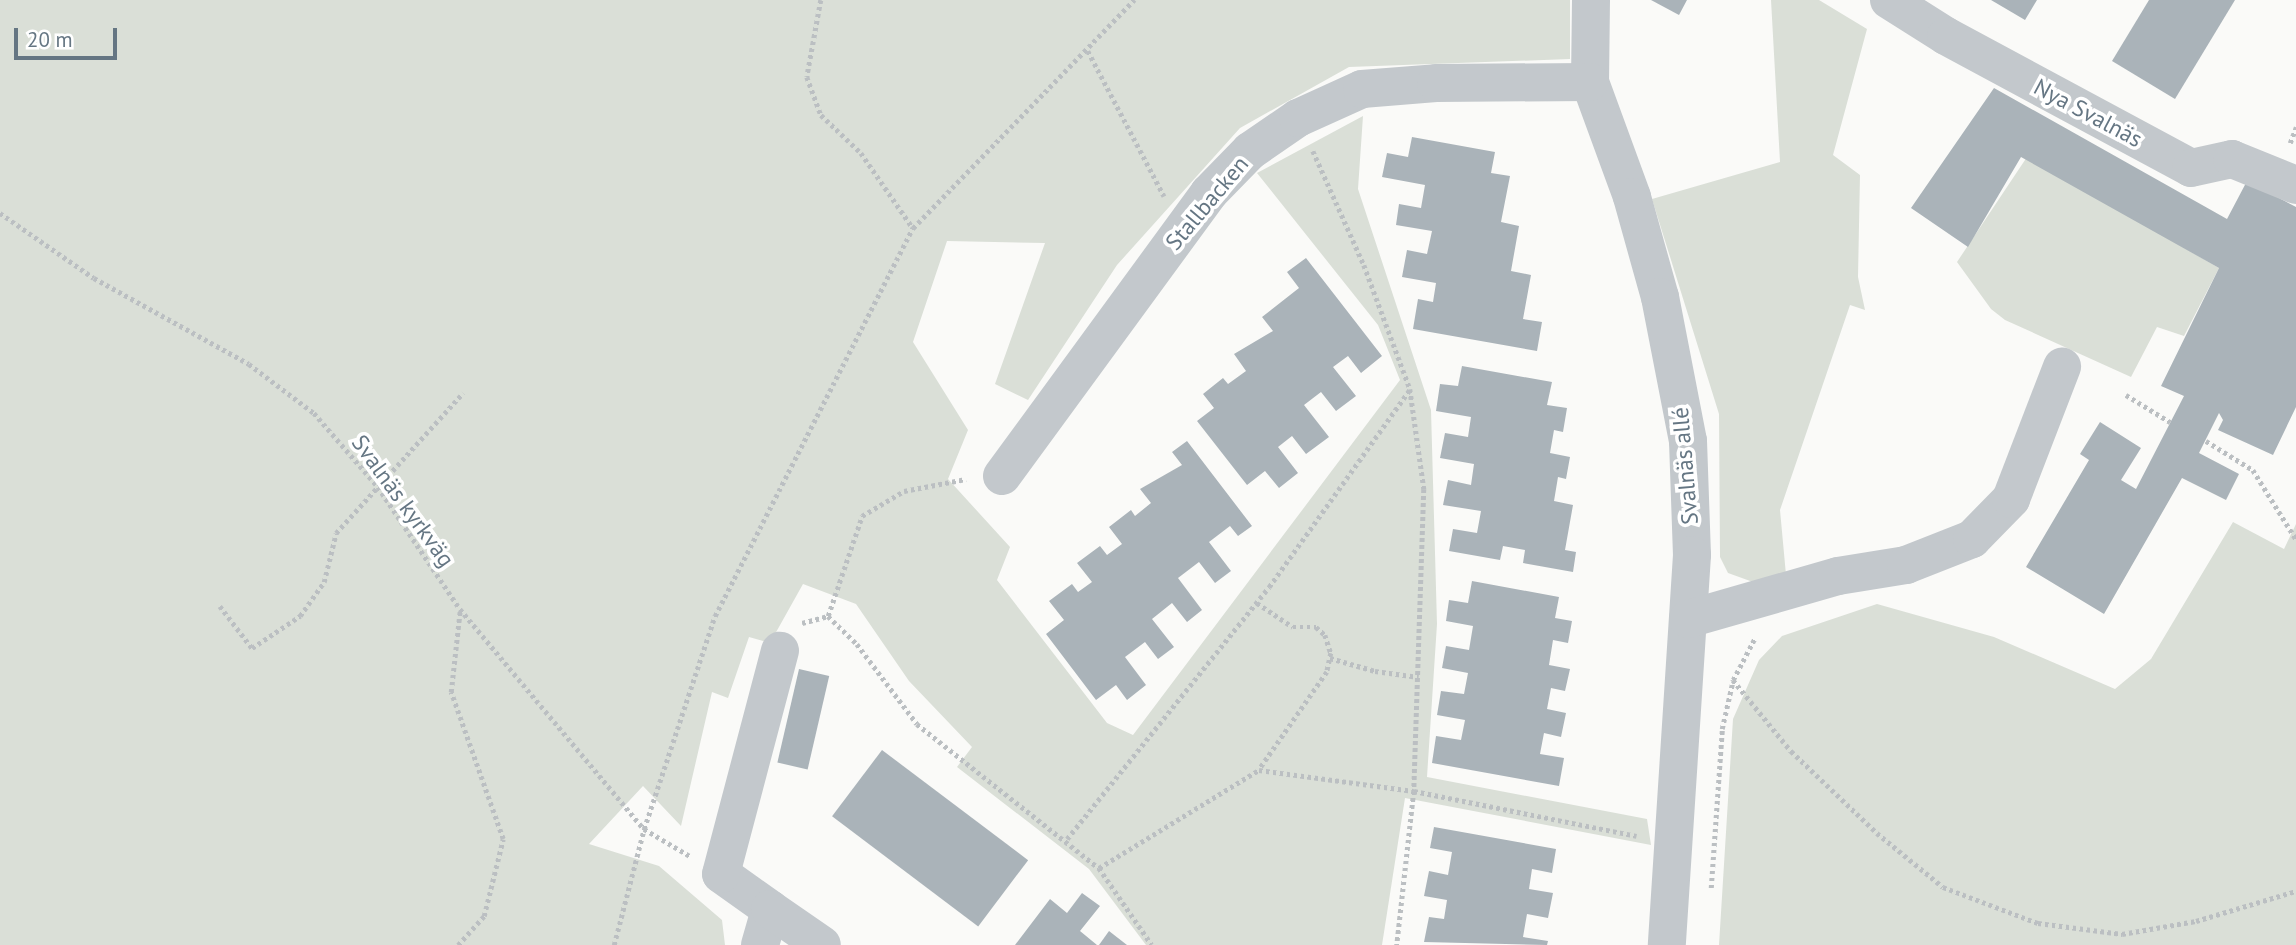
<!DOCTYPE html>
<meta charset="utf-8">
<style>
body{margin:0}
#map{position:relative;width:2296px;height:945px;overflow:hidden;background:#fafaf8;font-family:"PT Sans",sans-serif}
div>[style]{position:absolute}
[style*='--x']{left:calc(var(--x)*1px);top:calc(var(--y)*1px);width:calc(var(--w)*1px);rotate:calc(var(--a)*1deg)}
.green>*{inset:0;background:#dadfd7}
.building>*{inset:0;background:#aab3b9;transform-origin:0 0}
.path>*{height:4.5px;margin-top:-2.25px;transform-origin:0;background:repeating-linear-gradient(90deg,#bbbfc2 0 3.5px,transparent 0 7px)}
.minor>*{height:38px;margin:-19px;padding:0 19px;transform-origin:19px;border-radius:19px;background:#c3c8cc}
span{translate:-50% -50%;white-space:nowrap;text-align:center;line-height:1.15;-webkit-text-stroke:7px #fff;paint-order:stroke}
.street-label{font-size:23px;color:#657683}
.scale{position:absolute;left:14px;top:28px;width:103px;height:32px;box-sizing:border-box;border:4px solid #657683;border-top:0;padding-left:9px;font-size:21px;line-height:24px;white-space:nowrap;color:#657683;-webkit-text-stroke:5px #fff;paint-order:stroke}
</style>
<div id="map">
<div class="green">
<i style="clip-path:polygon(0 0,1570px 0,1570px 59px,1349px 67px,1240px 128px,1117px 265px,1028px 400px,995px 384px,1045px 243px,947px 241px,913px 342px,968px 430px,948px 479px,1010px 547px,997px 580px,1107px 723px,1133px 735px,1400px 380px,1378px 325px,1257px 173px,1363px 116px,1358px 189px,1431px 410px,1437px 624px,1427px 777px,1647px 819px,1651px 845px,1405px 798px,1382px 945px,1146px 945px,1089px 869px,957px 767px,972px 747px,909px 681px,856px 604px,803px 584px,770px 643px,749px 637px,728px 698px,712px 692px,681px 826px,643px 786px,589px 844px,659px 866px,722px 920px,725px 945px,0 945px)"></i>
<i style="clip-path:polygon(1771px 0,1819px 0,1867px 29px,1833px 155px,1860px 175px,1858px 277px,1865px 310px,1850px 305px,1780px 510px,1786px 575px,1753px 582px,1728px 573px,1720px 557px,1719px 414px,1652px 199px,1780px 162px)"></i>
<i style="clip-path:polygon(2027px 157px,2219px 268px,2184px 336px,2157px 327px,2131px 377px,2005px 320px,1991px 309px,1957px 262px)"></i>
<i style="clip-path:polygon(2233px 522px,2284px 549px,2296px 524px,2296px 945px,1719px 945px,1733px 719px,1759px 660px,1782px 636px,1877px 604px,1994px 637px,2115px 689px,2151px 659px)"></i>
</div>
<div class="building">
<i style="clip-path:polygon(1651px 0,1687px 0,1679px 15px)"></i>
<i style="clip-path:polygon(1991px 0,2037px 0,2025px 20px)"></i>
<i style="clip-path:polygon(2149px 0,2235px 0,2175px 99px,2112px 61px)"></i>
<i style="clip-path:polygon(1994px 88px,2227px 219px,2247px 181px,2296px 207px,2296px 407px,2273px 455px,2218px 430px,2223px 420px,2219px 413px,2199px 453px,2239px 474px,2226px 500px,2182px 478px,2104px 614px,2026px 567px,2089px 460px,2080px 454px,2100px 422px,2141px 448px,2121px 480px,2136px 489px,2184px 396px,2161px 386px,2219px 268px,2021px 157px,1968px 247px,1911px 208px)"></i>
<i style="clip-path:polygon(1412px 137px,1495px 152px,1491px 173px,1510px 176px,1501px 222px,1519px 226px,1511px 271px,1531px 275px,1523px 319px,1542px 322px,1537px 351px,1413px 329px,1418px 299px,1433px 302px,1436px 283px,1402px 277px,1407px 250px,1427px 254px,1432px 231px,1396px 225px,1399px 204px,1421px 208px,1425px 185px,1382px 177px,1387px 153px,1408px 157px)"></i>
<i style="clip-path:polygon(1306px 258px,1382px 356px,1361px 373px,1348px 356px,1333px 367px,1356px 396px,1336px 411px,1321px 392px,1304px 405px,1329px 437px,1306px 454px,1292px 436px,1278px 447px,1298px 473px,1279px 488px,1265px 471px,1247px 485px,1197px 421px,1214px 408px,1203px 394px,1223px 378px,1228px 384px,1246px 371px,1234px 354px,1273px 331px,1262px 317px,1299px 288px,1287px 272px)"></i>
<i style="clip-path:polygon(1462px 366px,1552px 382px,1547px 405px,1567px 408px,1563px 432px,1554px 430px,1550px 453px,1570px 457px,1566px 479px,1558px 477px,1554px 501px,1573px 505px,1565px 550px,1576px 552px,1573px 572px,1523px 563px,1525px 550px,1503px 546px,1500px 560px,1449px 551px,1453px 529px,1477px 533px,1481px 511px,1443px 505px,1448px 480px,1471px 485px,1474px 464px,1440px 458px,1445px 433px,1468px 437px,1471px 417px,1436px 411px,1440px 384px,1458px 386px)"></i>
<i style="clip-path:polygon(1187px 441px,1252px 526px,1238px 536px,1230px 526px,1209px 542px,1231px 571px,1215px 583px,1199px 562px,1178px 578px,1202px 610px,1187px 622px,1172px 603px,1152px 619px,1174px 647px,1158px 659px,1145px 642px,1125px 657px,1146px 685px,1127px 700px,1116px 685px,1096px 700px,1046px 634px,1064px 620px,1049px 601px,1072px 584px,1078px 592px,1092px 582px,1077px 563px,1100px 546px,1107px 555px,1122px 544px,1109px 527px,1131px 510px,1135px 516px,1151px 503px,1140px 489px,1182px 465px,1172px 452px)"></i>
<i style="clip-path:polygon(1472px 581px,1559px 597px,1555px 618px,1572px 621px,1568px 643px,1553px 640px,1549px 665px,1570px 669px,1565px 691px,1551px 688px,1547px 709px,1566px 713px,1561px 737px,1544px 733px,1540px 754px,1564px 758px,1559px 786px,1432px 763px,1436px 736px,1461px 740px,1465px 720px,1437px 715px,1441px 691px,1464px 694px,1468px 673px,1442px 668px,1446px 646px,1469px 650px,1473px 626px,1446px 621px,1449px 600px,1468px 603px)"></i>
<i style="left:799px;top:669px;width:31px;height:96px;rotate:13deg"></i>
<i style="left:882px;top:750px;width:183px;height:83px;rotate:37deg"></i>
<i style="clip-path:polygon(1434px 827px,1556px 849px,1552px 873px,1532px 869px,1529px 889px,1553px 893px,1548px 918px,1527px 914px,1523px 937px,1548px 941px,1547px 945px,1424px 942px,1429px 917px,1444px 919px,1447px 900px,1424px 896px,1429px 871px,1448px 875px,1452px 852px,1430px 848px)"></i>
<i style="clip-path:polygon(1082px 893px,1100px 906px,1080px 931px,1097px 945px,1015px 945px,1050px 899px,1067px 913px)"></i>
<i style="clip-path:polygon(1109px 931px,1127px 945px,1099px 945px)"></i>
</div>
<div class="path">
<i style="--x:821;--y:0;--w:78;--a:100.3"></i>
<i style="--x:807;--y:77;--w:40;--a:69.8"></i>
<i style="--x:821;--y:115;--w:55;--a:43.5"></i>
<i style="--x:861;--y:153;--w:91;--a:55.3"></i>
<i style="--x:1088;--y:51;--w:164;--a:62.3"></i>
<i style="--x:2290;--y:143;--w:17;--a:-69"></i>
<i style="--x:1313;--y:151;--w:125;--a:65.9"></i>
<i style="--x:1364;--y:265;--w:132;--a:69.6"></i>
<i style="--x:1410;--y:389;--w:101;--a:82"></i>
<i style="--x:1424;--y:489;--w:302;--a:91.9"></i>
<i style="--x:1414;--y:791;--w:155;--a:96.3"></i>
<i style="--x:0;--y:213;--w:114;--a:34.7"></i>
<i style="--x:94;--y:278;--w:177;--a:29"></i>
<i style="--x:249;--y:364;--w:81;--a:37"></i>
<i style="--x:314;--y:413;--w:98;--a:49.1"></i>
<i style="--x:378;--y:487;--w:147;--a:56.1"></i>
<i style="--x:460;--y:609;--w:287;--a:50.1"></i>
<i style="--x:644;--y:829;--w:53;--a:30.4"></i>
<i style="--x:2126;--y:395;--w:52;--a:31.5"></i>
<i style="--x:2206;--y:441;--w:55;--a:31.7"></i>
<i style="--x:2253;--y:470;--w:81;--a:58.1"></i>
<i style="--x:1257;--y:603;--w:43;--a:33.7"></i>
<i style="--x:1293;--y:627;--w:23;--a:0"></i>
<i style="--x:1316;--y:627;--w:12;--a:42"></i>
<i style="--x:1325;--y:635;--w:19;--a:72"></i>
<i style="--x:1331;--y:653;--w:19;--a:102"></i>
<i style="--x:1327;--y:672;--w:119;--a:124.8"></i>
<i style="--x:220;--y:606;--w:53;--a:52.7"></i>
<i style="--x:252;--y:648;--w:58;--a:-33.7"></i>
<i style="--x:300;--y:616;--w:42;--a:-54.8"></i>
<i style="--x:324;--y:582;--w:50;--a:-76.2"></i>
<i style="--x:336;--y:533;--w:189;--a:-47.8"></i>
<i style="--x:828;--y:616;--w:106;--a:-71.2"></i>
<i style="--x:862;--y:516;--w:49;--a:-30.8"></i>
<i style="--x:904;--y:491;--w:63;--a:-11"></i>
<i style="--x:802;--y:623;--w:27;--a:-15"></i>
<i style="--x:828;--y:616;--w:40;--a:44"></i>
<i style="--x:857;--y:644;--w:100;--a:53.1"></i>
<i style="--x:917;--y:724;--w:232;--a:38.4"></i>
<i style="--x:1099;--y:868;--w:93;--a:55.5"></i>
<i style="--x:1330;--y:658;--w:47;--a:16.1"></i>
<i style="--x:1375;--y:671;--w:44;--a:7.8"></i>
<i style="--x:1733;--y:680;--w:92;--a:50.8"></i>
<i style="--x:1791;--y:751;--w:119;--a:43.6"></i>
<i style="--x:1877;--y:833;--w:85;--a:39.3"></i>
<i style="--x:1943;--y:887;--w:102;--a:20.8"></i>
<i style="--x:2038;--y:923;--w:85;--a:7.5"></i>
<i style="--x:2122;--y:934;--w:75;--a:-10"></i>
<i style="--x:2196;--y:921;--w:104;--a:-16.7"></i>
<i style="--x:1067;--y:839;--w:323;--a:-51.3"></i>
<i style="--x:1269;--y:587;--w:243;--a:-54.5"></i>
<i style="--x:1099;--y:868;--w:188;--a:-31.5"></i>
<i style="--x:1259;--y:770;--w:156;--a:7.7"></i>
<i style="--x:1414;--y:791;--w:227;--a:11.4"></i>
<i style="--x:1711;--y:888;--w:159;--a:-86"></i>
<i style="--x:1722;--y:729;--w:50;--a:-77.3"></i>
<i style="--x:1733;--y:680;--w:47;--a:-62.4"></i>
<i style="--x:458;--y:945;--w:39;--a:-48"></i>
<i style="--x:484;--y:916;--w:79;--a:-76.1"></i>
<i style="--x:503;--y:839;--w:156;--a:-109.5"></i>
<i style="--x:451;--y:692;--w:82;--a:-83.7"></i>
<i style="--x:614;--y:945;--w:120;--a:-75.5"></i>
<i style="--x:644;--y:829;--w:225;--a:-71.6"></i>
<i style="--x:715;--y:616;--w:436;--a:-63"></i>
<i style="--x:913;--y:228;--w:318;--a:-45.9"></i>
</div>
<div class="minor">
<i style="--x:1591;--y:0;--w:82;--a:90.7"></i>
<i style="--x:1590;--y:82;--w:122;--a:69.9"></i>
<i style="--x:1632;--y:197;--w:104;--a:74.4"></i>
<i style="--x:1660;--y:297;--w:147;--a:79"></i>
<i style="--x:1688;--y:441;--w:114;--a:88"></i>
<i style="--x:1692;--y:555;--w:391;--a:93.7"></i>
<i style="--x:1889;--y:0;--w:67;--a:32.3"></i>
<i style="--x:1946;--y:36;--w:278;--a:28.3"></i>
<i style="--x:2191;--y:168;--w:42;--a:-12.4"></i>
<i style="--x:2232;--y:159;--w:69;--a:22.1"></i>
<i style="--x:1002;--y:476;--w:351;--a:-53.8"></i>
<i style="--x:1209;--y:193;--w:59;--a:-45.7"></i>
<i style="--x:1250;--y:151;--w:58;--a:-34.5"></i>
<i style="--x:1298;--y:118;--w:70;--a:-24.4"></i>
<i style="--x:1362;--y:89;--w:74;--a:-4.6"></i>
<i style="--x:1436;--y:83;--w:154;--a:-0.4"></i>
<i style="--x:1688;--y:619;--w:156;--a:-16"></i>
<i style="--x:1838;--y:576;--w:69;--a:-9.2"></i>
<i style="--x:1906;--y:565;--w:71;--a:-21.5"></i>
<i style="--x:1972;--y:539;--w:56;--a:-45.7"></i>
<i style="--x:2011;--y:499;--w:142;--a:-68.9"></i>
<i style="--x:770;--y:909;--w:60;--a:-144.5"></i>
<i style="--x:721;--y:874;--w:231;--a:-75.2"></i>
<i style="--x:760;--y:945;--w:37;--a:-74"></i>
<i style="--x:770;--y:909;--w:63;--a:34.7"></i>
</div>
<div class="street-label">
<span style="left:2088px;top:113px;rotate:28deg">Nya Svalnäs</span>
<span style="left:1207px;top:203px;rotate:-50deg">Stallbacken</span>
<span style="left:1685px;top:466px;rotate:-95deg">Svalnäs allé</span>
<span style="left:403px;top:501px;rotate:54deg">Svalnäs kyrkväg</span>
</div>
<div class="scale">20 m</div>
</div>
